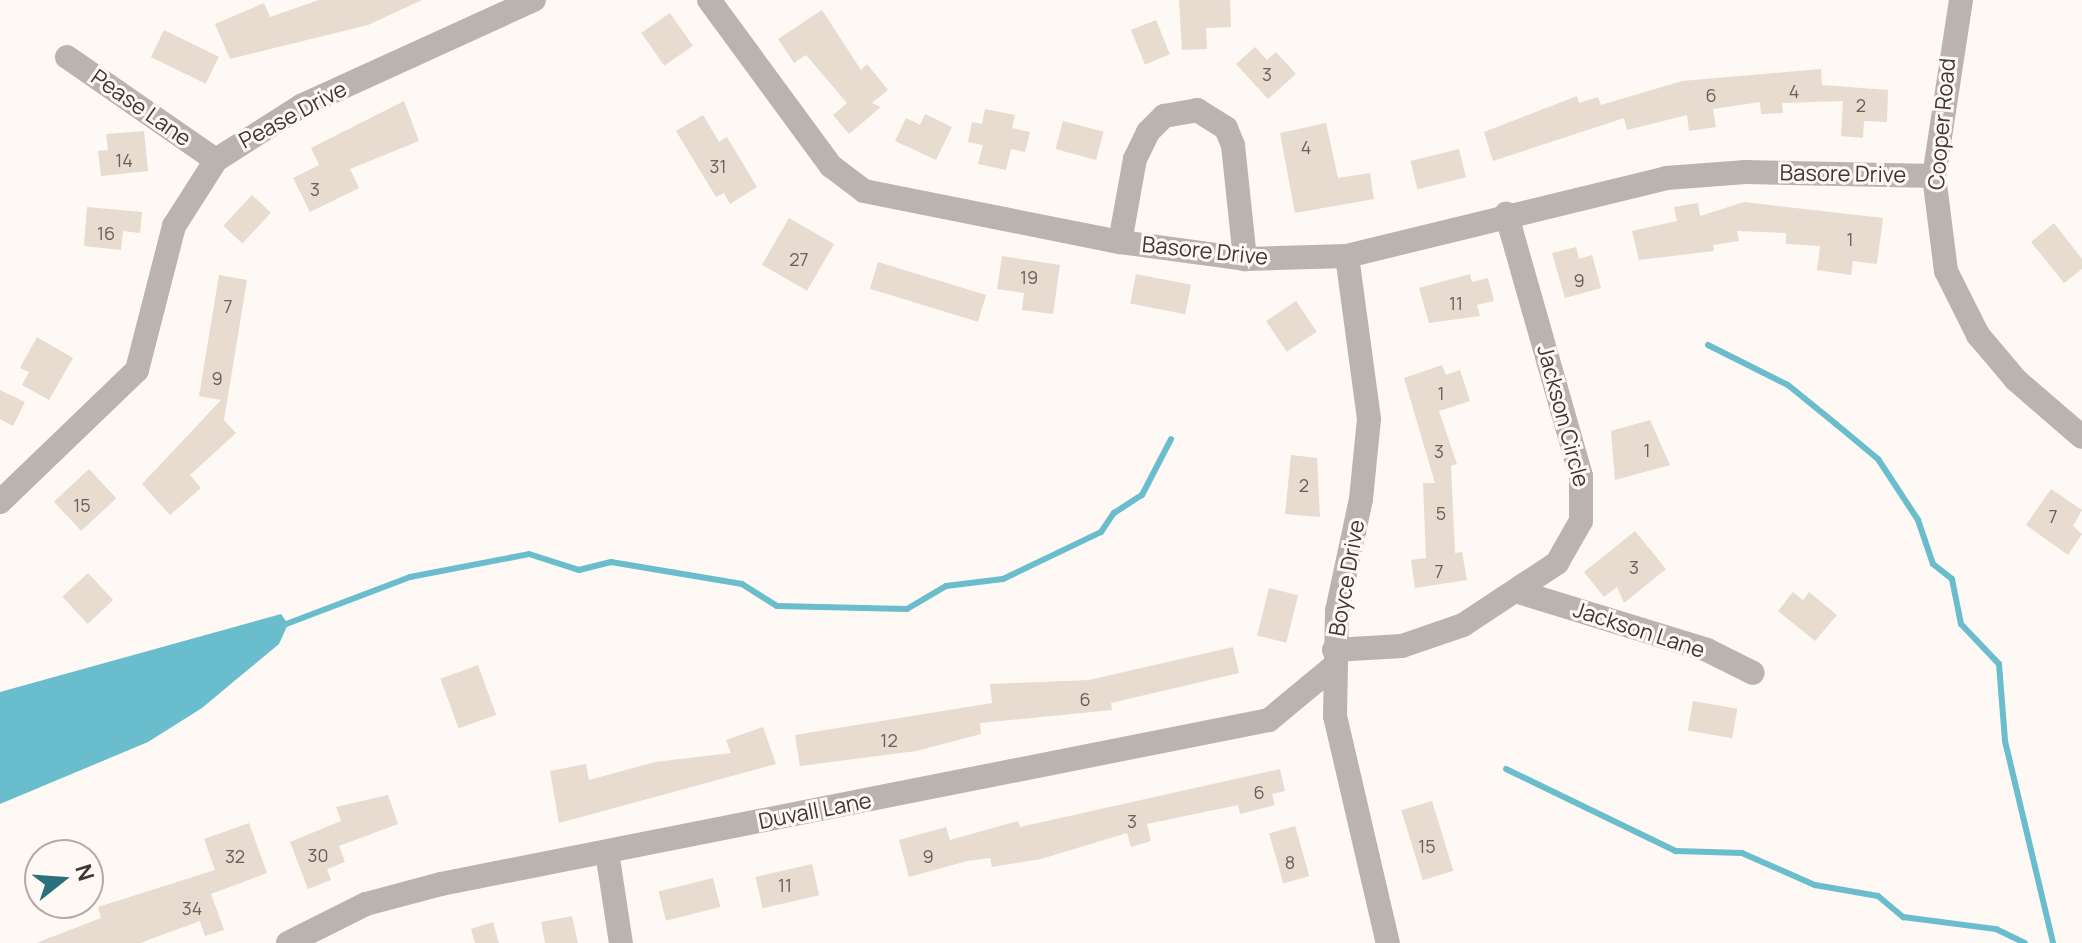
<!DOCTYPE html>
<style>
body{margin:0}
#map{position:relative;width:2082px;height:943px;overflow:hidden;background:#fef9f4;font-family:Manrope,sans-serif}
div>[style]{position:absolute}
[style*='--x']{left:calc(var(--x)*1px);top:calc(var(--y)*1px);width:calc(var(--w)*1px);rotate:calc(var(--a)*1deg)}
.water>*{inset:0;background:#6abdcc}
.stream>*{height:6px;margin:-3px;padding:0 3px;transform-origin:3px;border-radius:3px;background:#6abdcc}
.building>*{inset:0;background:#e8dbd0;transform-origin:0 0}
.minor>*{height:24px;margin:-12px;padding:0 12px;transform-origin:12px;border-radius:12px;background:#b9b4af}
span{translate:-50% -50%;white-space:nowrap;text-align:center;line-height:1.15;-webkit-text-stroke:6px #fef9f4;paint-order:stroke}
.number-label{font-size:18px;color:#68615b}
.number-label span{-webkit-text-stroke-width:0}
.street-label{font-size:22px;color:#3d3834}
.north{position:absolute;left:24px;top:839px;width:80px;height:80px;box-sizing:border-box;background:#fef9f4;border:2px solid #b1aca7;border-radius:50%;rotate:73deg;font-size:22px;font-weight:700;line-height:32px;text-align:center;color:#3d3834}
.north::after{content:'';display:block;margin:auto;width:28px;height:36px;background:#2a717d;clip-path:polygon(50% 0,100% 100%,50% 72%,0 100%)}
</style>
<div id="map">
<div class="water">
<i style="clip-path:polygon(281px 614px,288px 624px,279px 644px,202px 708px,148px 742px,0 804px,0 692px)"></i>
</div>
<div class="stream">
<i style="--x:1708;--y:345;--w:89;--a:26.6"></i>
<i style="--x:1788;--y:385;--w:62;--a:39.1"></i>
<i style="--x:1836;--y:424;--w:55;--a:39.8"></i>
<i style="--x:1878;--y:459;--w:73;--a:56.7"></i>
<i style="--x:1918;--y:520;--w:46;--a:71.2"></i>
<i style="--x:1933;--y:564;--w:24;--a:38"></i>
<i style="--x:1952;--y:579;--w:46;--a:78.7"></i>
<i style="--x:1961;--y:624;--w:55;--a:46.5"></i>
<i style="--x:1999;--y:664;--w:77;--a:85.5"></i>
<i style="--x:2005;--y:741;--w:208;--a:76.6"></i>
<i style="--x:281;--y:626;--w:138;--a:-20.8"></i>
<i style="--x:410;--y:577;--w:121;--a:-10.9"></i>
<i style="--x:529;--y:554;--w:52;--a:17.7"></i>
<i style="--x:579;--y:570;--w:33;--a:-14"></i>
<i style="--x:611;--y:562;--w:133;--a:9.5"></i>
<i style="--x:742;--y:584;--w:41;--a:32.2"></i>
<i style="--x:777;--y:606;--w:130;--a:1.3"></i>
<i style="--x:907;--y:609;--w:45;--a:-30.5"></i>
<i style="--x:946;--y:586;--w:57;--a:-7"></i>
<i style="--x:1003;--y:579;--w:109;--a:-25.6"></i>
<i style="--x:1101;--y:532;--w:23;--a:-56"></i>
<i style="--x:1114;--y:513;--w:33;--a:-33"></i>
<i style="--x:1142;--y:495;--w:63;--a:-62.6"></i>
<i style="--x:1506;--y:769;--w:189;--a:25.8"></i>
<i style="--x:1676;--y:851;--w:66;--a:1.7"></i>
<i style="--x:1742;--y:853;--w:80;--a:23.7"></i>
<i style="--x:1815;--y:885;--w:64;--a:9.9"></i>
<i style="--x:1878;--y:896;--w:33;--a:40"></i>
<i style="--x:1903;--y:917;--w:94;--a:7.4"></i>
<i style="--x:1996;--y:929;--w:32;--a:26"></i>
</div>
<div class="building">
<i style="clip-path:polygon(319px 0,422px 0,368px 25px,230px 59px,215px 24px,264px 3px,270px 17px)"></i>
<i style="clip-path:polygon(1179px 0,1230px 0,1231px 27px,1206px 28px,1207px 49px,1182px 50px)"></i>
<i style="clip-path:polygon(822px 10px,861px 70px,867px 64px,888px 90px,872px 103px,881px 107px,849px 134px,833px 115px,847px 103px,806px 55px,794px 63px,778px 39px)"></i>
<i style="left:670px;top:13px;width:40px;height:35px;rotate:55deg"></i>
<i style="left:1156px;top:20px;width:37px;height:27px;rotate:68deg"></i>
<i style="left:164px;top:30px;width:61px;height:30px;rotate:26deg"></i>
<i style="clip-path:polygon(1255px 47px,1267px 60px,1276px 52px,1296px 74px,1268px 99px,1236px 64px)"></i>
<i style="clip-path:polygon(1821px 69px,1822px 85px,1888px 90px,1887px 122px,1864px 121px,1863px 138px,1841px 136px,1843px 101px,1782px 103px,1783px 113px,1761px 114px,1760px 102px,1713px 109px,1716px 127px,1689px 131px,1687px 115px,1627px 130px,1624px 118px,1493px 161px,1484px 132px,1577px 96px,1579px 103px,1598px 97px,1601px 105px,1682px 81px)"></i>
<i style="clip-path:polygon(404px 101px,419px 141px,350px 169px,359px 188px,310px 212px,293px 178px,319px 165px,311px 148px)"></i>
<i style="clip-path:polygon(985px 109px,1015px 115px,1012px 128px,1030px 132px,1025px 152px,1011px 149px,1006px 170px,978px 164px,983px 145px,968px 142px,972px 122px,982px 124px)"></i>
<i style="clip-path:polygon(925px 114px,952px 127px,936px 160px,895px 141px,906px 118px,920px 125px)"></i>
<i style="clip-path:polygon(703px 115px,719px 142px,727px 137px,757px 187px,730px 204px,724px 193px,716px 197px,676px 131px)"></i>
<i style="left:1063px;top:121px;width:42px;height:29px;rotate:15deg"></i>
<i style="clip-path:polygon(1326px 123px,1338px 178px,1370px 173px,1374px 199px,1295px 213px,1280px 133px)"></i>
<i style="clip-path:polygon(144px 131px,148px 171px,101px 176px,98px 151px,108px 150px,106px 134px)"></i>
<i style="left:1459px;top:149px;width:29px;height:50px;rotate:76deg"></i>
<i style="left:252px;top:195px;width:26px;height:42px;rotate:43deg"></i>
<i style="clip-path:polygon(1744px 202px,1883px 218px,1877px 264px,1853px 261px,1851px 275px,1817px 270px,1820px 246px,1786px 244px,1786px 233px,1737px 231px,1739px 241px,1713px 245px,1714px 251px,1639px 260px,1632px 231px,1677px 221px,1674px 207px,1698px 203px,1700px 216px)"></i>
<i style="clip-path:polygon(87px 207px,142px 212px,140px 233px,123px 231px,121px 250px,84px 246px)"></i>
<i style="left:789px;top:218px;width:52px;height:54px;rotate:30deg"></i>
<i style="clip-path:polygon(2054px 223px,2082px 259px,2082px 269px,2064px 283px,2031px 242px)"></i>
<i style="clip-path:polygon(1576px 247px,1579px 259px,1592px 255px,1601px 288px,1565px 298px,1552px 253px)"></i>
<i style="clip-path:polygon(1002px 256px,1060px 265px,1053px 314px,1022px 310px,1024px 293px,997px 289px)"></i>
<i style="left:878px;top:262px;width:113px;height:28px;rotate:17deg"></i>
<i style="left:1136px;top:274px;width:56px;height:30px;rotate:11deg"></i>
<i style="clip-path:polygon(1470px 274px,1472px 282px,1488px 278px,1494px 301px,1477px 305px,1480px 316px,1429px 323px,1419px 288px)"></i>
<i style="clip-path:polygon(219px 275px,247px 280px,224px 420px,236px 433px,190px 475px,201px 488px,170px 515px,142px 484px,221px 400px,199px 396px)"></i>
<i style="left:1296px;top:301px;width:37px;height:36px;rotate:56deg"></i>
<i style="clip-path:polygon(37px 337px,73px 358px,49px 400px,22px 385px,29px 372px,20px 368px)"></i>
<i style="clip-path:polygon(1442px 365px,1446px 375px,1460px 370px,1470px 401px,1439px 411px,1457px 464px,1451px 466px,1455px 553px,1462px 552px,1467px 580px,1415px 588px,1411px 560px,1426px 558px,1423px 483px,1435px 483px,1404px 378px)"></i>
<i style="clip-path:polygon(0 390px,25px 402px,13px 426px,0 419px)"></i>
<i style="clip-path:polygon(1650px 420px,1670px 465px,1615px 480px,1611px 431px)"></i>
<i style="clip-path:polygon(1291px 455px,1317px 458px,1320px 517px,1285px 514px)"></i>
<i style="left:89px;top:469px;width:40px;height:48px;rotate:47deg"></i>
<i style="clip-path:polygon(2051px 489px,2082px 510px,2073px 526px,2082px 534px,2068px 555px,2026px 525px)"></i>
<i style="clip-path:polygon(1635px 531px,1666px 569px,1624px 603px,1617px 587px,1604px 597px,1584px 572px)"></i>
<i style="left:88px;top:573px;width:37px;height:35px;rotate:47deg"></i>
<i style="left:1269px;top:588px;width:30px;height:49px;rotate:14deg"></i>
<i style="clip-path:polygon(1793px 592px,1803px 600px,1809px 592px,1837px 615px,1815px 641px,1778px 611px)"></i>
<i style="clip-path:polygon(1233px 647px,1239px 673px,1111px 703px,1112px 710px,980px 723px,981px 734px,916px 751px,800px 766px,795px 735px,992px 703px,990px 684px,1089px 680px)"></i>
<i style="left:478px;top:665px;width:53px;height:40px;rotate:70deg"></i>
<i style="left:1693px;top:701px;width:45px;height:30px;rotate:10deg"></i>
<i style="clip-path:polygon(763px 727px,776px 764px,559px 823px,550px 771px,586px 764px,589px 780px,655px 762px,731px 753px,726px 740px)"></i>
<i style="clip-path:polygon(1280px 769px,1285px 791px,1272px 794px,1275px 805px,1240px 814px,1238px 805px,1147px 824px,1151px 841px,1131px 847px,1127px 833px,1041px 859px,992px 867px,990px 858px,967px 861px,909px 877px,899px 840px,946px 827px,950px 840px,1018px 821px,1020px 827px)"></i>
<i style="clip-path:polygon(388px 795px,398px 824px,339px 846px,345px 862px,327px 869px,331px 880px,308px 889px,290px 842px,341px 821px,336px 807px)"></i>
<i style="left:1432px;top:801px;width:73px;height:32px;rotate:73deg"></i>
<i style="clip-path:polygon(249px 823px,267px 873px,211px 894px,224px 930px,205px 936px,200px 921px,140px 943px,36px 943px,101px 918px,98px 907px,215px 870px,204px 839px)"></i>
<i style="left:1295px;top:826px;width:52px;height:27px;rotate:74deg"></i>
<i style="left:812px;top:864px;width:32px;height:58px;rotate:77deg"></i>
<i style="left:713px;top:878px;width:30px;height:56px;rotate:76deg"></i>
<i style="clip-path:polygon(572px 916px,578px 943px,545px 943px,541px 922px)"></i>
<i style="clip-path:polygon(493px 922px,499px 943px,475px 943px,471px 929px)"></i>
</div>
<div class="minor">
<i style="--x:709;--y:0;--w:206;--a:53.7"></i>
<i style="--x:831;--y:166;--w:41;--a:37.1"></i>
<i style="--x:864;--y:191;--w:261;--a:11.3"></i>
<i style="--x:1120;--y:242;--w:126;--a:7.7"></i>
<i style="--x:1245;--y:259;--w:102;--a:-1.7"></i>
<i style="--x:1347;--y:256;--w:328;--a:-13.7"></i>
<i style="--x:1666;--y:178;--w:80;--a:-4.3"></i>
<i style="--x:1746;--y:172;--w:188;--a:1.2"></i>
<i style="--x:1961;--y:0;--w:178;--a:98.7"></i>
<i style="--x:1934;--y:176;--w:96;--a:82.8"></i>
<i style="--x:1946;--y:271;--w:72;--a:63.4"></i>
<i style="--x:1978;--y:335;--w:59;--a:49.8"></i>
<i style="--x:2016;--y:380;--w:87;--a:40.8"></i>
<i style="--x:67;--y:57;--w:181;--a:34.7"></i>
<i style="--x:1120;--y:242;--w:84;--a:-79.8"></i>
<i style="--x:1135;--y:159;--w:30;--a:-64"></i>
<i style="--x:1148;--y:132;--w:23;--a:-45"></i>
<i style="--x:1164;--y:116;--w:34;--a:-10"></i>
<i style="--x:1197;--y:110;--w:34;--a:32"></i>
<i style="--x:1226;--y:128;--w:18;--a:68"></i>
<i style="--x:1233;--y:145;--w:115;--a:84"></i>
<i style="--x:1347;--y:256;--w:164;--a:82.3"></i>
<i style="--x:1369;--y:419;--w:80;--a:95.7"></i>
<i style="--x:1361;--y:499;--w:115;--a:102.1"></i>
<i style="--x:1337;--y:611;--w:105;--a:91.1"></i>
<i style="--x:1335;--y:716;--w:233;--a:76.9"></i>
<i style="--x:0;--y:502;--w:190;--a:-43.9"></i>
<i style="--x:137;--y:370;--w:149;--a:-75.6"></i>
<i style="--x:174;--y:226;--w:78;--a:-57.5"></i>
<i style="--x:216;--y:160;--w:101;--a:-32.4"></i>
<i style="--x:301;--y:106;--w:256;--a:-24.5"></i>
<i style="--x:1522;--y:593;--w:194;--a:17.1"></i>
<i style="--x:1707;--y:650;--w:51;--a:26.6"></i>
<i style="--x:1334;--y:650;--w:68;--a:-3.4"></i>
<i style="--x:1402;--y:646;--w:65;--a:-19"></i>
<i style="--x:1463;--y:625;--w:113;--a:-33.4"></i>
<i style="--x:1557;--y:563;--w:48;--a:-60.3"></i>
<i style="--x:1581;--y:521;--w:45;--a:-90"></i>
<i style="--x:1581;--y:476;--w:273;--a:-105.9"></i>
<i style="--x:607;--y:852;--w:92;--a:81.3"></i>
<i style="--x:288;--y:943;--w:87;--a:-26.6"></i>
<i style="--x:366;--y:904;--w:78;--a:-14.9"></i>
<i style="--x:441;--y:884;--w:844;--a:-11.2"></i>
<i style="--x:1269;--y:720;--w:83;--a:-39.6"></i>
</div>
<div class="number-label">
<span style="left:1267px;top:74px">3</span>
<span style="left:1794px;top:91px">4</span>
<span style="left:1711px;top:95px">6</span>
<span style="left:1861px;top:105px">2</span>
<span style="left:1306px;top:147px">4</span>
<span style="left:124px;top:160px">14</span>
<span style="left:718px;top:166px">31</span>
<span style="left:315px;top:189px">3</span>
<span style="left:106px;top:233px">16</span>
<span style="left:1850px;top:239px">1</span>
<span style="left:799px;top:259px">27</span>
<span style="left:1029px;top:277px">19</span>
<span style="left:1579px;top:280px">9</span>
<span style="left:1456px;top:303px">11</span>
<span style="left:228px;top:306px">7</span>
<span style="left:217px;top:378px">9</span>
<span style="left:1441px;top:393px">1</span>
<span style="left:1647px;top:450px">1</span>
<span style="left:1439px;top:451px">3</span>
<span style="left:1304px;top:485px">2</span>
<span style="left:82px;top:505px">15</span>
<span style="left:1441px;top:513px">5</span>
<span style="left:2053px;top:516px">7</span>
<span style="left:1634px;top:567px">3</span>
<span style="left:1439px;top:571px">7</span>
<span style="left:1085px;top:699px">6</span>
<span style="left:889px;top:740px">12</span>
<span style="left:1259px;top:792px">6</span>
<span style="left:1132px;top:821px">3</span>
<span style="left:1427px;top:846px">15</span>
<span style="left:318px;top:855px">30</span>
<span style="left:235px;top:856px">32</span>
<span style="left:928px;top:856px">9</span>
<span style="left:1290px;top:862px">8</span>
<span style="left:785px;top:885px">11</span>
<span style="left:192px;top:908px">34</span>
</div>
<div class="street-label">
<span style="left:141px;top:108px;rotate:35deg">Pease Lane</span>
<span style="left:293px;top:115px;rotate:-28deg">Pease Drive</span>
<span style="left:1942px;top:124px;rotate:-85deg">Cooper Road</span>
<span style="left:1843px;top:174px;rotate:1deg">Basore Drive</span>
<span style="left:1205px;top:251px;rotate:6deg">Basore Drive</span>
<span style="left:1563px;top:416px;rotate:75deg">Jackson Circle</span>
<span style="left:1347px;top:578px;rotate:-80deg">Boyce Drive</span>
<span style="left:1639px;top:630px;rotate:18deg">Jackson Lane</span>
<span style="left:815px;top:811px;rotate:-11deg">Duvall Lane</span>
</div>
<div class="north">N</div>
</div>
